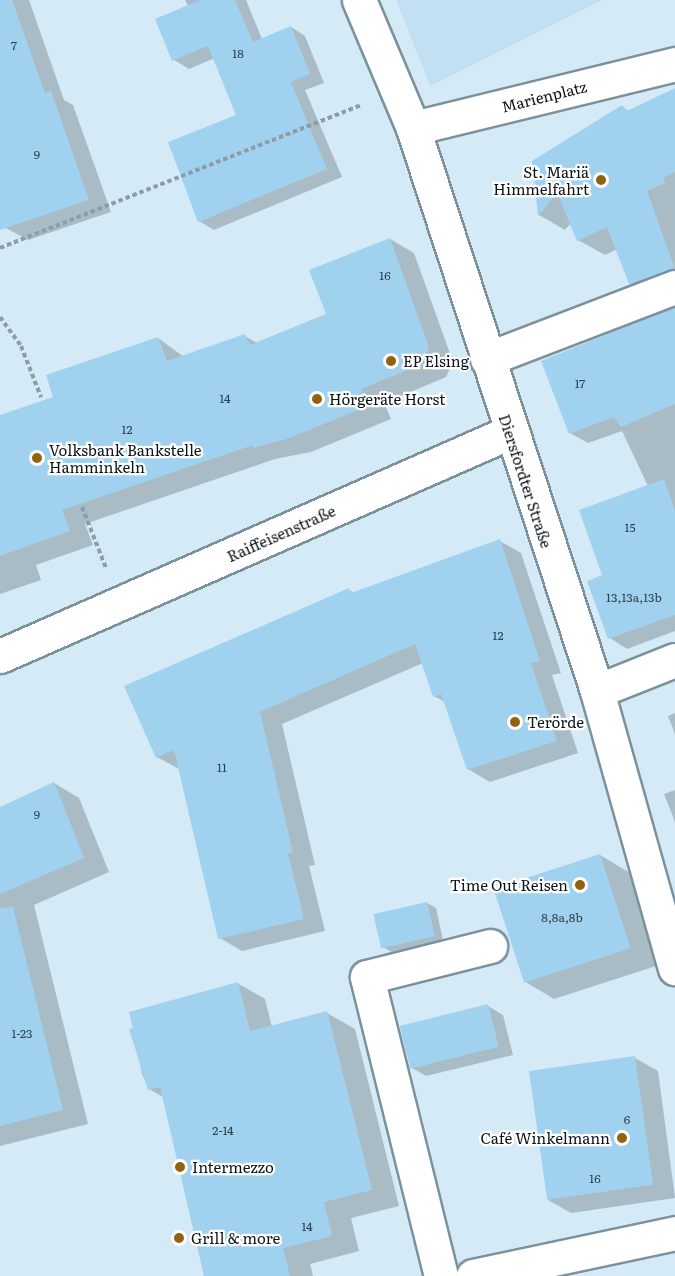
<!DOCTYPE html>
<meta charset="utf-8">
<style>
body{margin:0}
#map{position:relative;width:675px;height:1276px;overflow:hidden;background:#d4eaf7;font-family:Literata,serif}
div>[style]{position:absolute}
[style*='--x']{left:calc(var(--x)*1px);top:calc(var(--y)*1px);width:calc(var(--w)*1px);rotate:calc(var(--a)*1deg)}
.built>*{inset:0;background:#c3e0f2}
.shadow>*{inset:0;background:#0003}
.building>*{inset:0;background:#a0d2f0;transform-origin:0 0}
.path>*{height:4px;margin-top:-2px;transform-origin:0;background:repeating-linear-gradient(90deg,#8c9da7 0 4.5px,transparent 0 7.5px)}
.roads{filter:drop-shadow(2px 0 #7d919d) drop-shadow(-2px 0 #7d919d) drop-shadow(0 2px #7d919d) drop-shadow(0 -2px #7d919d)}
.minor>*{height:33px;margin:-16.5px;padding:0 16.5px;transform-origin:16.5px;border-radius:16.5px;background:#fff}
.dots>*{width:16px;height:16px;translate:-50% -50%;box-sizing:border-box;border:3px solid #fff;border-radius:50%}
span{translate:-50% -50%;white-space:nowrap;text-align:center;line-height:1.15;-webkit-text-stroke:4.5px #fff;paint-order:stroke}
.number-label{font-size:12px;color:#30434d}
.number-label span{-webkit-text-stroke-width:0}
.street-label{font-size:15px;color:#0b1317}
.poi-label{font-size:15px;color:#0b1317}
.right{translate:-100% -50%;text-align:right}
.left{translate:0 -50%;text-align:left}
</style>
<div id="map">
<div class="built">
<i style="clip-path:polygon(396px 0,602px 0,430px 86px)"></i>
</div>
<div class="shadow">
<i style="clip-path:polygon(0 0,29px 0,64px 100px,73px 105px,111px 212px,28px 240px,6px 228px,0 210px)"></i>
<i style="clip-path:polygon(185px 0,246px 0,262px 39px,291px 27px,305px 36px,324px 83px,305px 90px,342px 177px,214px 230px,199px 221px,238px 115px,215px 58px,189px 69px,174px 60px,188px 6px)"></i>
<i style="clip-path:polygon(675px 90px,675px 293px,657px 299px,630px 283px,617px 249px,605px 255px,578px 240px,571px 223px,565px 230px,539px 215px,534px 162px,622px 107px,629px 111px)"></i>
<i style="clip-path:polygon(390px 239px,414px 253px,453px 362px,446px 377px,384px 403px,391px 419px,311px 452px,275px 459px,85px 524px,93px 545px,36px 565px,41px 580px,0 594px,0 417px,55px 398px,158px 338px,184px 357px,245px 336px,257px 343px,328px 314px)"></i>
<i style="clip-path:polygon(675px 306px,675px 631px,627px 649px,610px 638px,589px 582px,604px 576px,648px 486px,622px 431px,588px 443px,570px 433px,543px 361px)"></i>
<i style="clip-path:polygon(500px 541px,521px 553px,561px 673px,552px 675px,578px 753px,490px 782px,468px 769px,445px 702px,434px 696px,423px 663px,282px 724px,315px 865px,309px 866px,325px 931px,242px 951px,220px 938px,179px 769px,157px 757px,349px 590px,355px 593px)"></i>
<i style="clip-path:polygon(675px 713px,675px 734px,668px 716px)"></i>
<i style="clip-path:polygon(54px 783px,79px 798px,109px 872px,34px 905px,88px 1124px,0 1146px,0 808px)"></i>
<i style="clip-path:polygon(675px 790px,675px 822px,664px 794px)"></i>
<i style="clip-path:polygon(600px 855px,630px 873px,659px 965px,554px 999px,524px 981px)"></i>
<i style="clip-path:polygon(427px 903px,436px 908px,443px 940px,392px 952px,383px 947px)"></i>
<i style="clip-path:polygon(237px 983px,265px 999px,272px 1027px,327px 1013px,355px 1029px,399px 1206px,351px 1218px,359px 1251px,310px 1264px,313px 1276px,209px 1276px,165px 1098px,149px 1089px,142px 1074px,130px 1013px)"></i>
<i style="clip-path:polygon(488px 1006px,503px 1015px,513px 1055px,426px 1076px,412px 1068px)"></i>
<i style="clip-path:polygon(635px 1058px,658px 1071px,675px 1198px,571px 1213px,548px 1200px)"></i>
</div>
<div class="building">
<i style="clip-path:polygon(0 0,12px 0,45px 93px,51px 91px,89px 200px,0 230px)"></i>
<i style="clip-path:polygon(200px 0,235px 0,253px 42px,291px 26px,310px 74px,291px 82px,327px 169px,198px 222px,168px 142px,236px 115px,208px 46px,172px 61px,155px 19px)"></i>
<i style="clip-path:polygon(675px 88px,675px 172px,663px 178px,665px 183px,647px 191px,675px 269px,629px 284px,607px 227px,577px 241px,557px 193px,538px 216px,532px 161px,622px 105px,627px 111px)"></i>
<i style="clip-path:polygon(390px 238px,429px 347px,422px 364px,361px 389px,368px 406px,287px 439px,253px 448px,253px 445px,62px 510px,70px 531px,0 556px,0 415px,53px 397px,46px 375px,158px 337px,167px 361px,245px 334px,250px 345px,326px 314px,309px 270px)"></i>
<i style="clip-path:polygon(675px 307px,675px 404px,621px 427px,614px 417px,569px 434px,541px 361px)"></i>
<i style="clip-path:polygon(664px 479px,675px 511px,675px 615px,608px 639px,587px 581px,602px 575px,579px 510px)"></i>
<i style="clip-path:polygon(500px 539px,540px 661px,531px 663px,557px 741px,467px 770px,441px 694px,433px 697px,415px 644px,260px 712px,293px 852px,288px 854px,304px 919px,218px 939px,174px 750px,156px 758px,124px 686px,349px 588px,351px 593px)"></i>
<i style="clip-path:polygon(54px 782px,84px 858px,0 894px,0 807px)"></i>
<i style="left:600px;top:854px;width:99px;height:112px;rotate:72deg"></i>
<i style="left:427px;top:902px;width:35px;height:55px;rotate:77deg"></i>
<i style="clip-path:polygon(13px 907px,63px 1110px,0 1126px,0 908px)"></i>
<i style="clip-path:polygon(238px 982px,250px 1031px,327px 1011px,372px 1190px,324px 1202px,332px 1236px,283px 1248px,290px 1276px,204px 1276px,160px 1087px,148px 1090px,129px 1029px,133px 1028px,129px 1012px)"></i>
<i style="left:488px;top:1004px;width:44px;height:91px;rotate:76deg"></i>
<i style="left:635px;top:1056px;width:130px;height:107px;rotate:82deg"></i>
</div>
<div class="path">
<i style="--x:0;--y:248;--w:389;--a:-21.6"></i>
<i style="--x:0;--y:317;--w:36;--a:54"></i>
<i style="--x:21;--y:346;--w:55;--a:68.6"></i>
<i style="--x:82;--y:507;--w:66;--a:68.5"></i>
</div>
<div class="roads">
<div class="minor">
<i style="--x:359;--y:0;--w:139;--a:67.1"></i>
<i style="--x:413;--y:128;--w:592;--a:71.9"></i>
<i style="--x:597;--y:691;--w:288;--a:74.3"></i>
<i style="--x:413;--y:128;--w:270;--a:-13.7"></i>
<i style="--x:487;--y:359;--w:201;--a:-21"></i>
<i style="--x:0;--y:656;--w:557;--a:-23.71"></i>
<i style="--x:597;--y:691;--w:84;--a:-21.7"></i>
<i style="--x:441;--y:1276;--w:308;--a:-103.9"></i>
<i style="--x:367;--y:977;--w:127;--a:-14.1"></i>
<i style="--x:473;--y:1276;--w:207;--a:-12"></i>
</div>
</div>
<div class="dots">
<i style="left:601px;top:180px;background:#91630e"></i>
<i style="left:391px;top:361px;background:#91630e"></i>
<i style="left:317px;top:399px;background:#91630e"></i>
<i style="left:37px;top:458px;background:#91630e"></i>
<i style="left:515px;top:722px;background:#91630e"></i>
<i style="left:580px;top:885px;background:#91630e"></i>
<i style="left:622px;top:1138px;background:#91630e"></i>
<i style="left:180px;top:1167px;background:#91630e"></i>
<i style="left:179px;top:1238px;background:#91630e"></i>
</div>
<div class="number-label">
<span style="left:14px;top:46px">7</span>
<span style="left:238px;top:54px">18</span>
<span style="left:37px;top:155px">9</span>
<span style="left:385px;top:276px">16</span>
<span style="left:580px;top:384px">17</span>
<span style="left:225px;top:399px">14</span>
<span style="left:127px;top:430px">12</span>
<span style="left:630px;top:528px">15</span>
<span style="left:634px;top:598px">13,13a,13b</span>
<span style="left:498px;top:636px">12</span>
<span style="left:222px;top:768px">11</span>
<span style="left:37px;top:815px">9</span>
<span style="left:562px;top:918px">8,8a,8b</span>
<span style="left:22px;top:1034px">1-23</span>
<span style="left:627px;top:1120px">6</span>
<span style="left:223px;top:1131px">2-14</span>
<span style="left:595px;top:1179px">16</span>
<span style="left:307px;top:1227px">14</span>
</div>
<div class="street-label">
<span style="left:544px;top:96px;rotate:-14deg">Marienplatz</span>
<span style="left:526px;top:481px;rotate:72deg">Diersfordter Straße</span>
<span style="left:281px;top:533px;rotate:-24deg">Raiffeisenstraße</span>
</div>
<div class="poi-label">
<span class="right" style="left:589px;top:180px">St. Mariä<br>Himmelfahrt</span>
<span class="left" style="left:403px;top:361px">EP Elsing</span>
<span class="left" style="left:329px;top:399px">Hörgeräte Horst</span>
<span class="left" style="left:49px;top:458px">Volksbank Bankstelle<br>Hamminkeln</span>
<span class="left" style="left:527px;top:722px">Terörde</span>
<span class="right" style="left:568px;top:885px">Time Out Reisen</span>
<span class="right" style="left:610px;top:1138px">Café Winkelmann</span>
<span class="left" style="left:192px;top:1167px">Intermezzo</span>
<span class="left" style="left:191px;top:1238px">Grill &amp; more</span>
</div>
</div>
